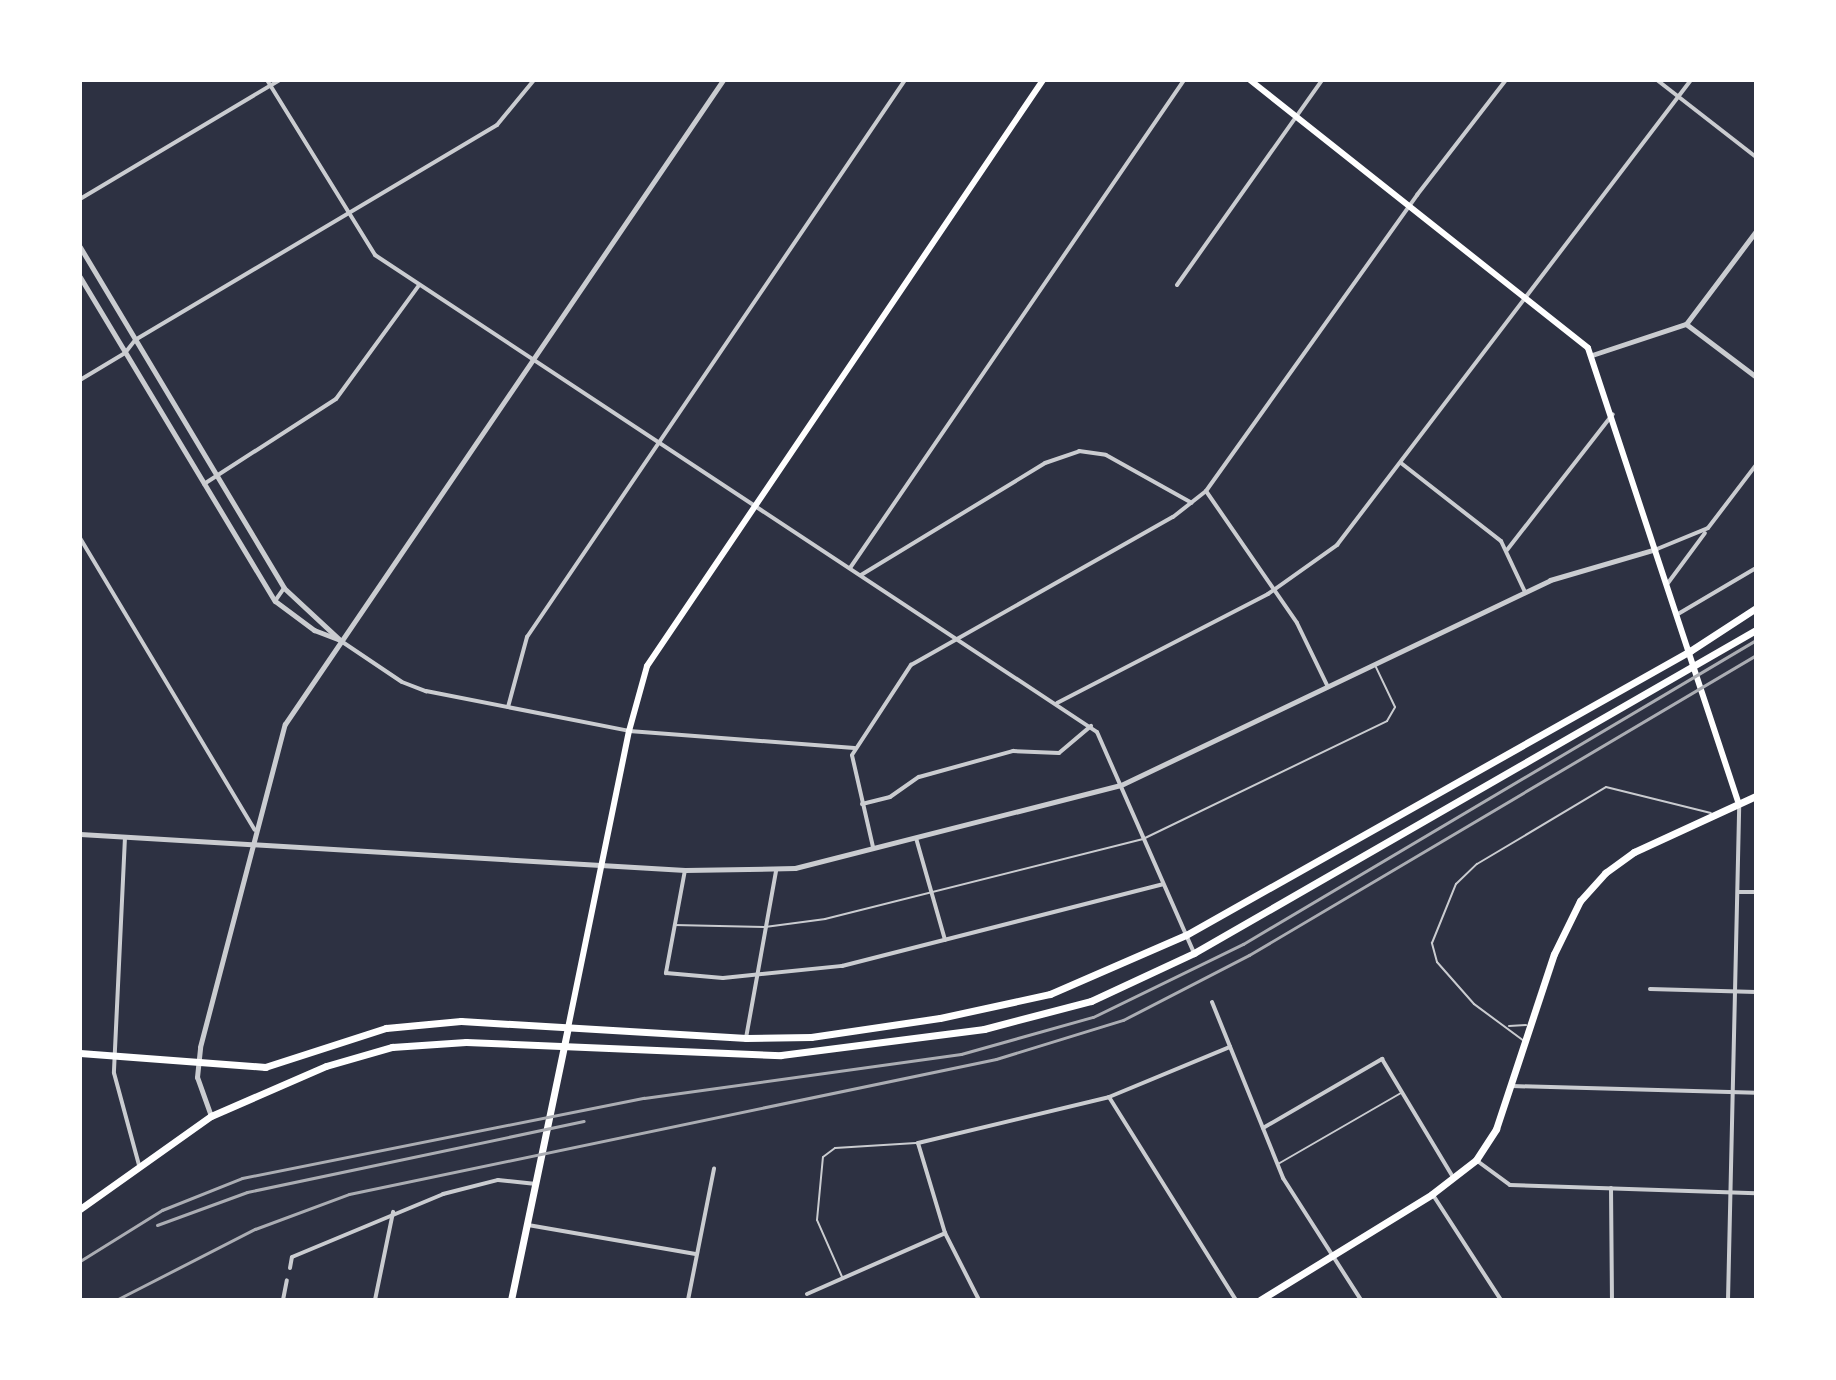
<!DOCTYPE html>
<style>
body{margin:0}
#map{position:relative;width:1836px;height:1380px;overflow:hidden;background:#2d3142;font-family:Lora,serif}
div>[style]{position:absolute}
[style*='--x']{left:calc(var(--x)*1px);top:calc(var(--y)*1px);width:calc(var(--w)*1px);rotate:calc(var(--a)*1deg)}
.service>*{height:2px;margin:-1px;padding:0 1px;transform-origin:1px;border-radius:1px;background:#caccd0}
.minor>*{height:4px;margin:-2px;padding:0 2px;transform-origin:2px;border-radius:2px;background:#caccd0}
.tertiary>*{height:5px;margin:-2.5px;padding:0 2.5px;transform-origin:2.5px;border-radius:2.5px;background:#caccd0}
.secondary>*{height:6px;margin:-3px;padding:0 3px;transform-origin:3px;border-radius:3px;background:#fff}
.primary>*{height:7px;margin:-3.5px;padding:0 3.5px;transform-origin:3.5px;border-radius:3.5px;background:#fff}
.rail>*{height:3px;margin:-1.5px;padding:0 1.5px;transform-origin:1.5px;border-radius:1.5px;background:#abadb3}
span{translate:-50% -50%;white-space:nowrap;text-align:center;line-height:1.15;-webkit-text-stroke:7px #fff;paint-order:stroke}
.frame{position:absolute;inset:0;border:82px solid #fff;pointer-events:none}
</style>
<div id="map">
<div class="service">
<i style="--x:674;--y:925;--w:91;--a:1.3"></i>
<i style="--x:765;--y:927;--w:61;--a:-7.6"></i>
<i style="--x:825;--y:919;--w:328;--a:-14.1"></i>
<i style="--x:1143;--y:839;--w:271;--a:-25.8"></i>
<i style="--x:1387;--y:721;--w:16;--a:-60"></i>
<i style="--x:1395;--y:707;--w:47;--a:-115.5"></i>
<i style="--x:1509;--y:1026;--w:17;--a:-3"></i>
<i style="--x:1524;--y:1041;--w:62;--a:-143.5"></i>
<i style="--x:1474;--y:1004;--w:56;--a:-131.4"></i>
<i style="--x:1437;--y:962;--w:20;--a:-105"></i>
<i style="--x:1432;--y:943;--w:64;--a:-67.9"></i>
<i style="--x:1456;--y:884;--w:29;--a:-44"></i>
<i style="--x:1477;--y:864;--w:150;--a:-30.8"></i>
<i style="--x:1606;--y:787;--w:108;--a:13.9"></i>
<i style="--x:1278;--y:1164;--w:142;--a:-30"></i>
<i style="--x:843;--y:1279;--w:64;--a:-113.8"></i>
<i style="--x:817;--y:1220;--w:63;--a:-84.6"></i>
<i style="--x:823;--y:1157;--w:15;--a:-37"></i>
<i style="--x:835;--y:1148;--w:81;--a:-3.5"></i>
</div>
<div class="minor">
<i style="--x:267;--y:80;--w:206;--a:58.3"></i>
<i style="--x:375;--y:255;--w:865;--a:33.45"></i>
<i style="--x:1097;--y:732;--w:241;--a:66.3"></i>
<i style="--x:1657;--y:80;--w:125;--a:37.9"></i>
<i style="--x:80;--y:199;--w:233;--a:-30.8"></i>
<i style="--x:1177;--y:285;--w:251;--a:-54.7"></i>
<i style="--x:80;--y:380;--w:52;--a:-31"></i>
<i style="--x:125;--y:353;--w:16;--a:-52"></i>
<i style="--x:135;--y:340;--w:421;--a:-30.7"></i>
<i style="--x:497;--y:125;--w:58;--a:-50.6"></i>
<i style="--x:1401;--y:463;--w:127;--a:38"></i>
<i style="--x:1501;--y:541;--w:56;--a:64.8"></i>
<i style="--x:204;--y:484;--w:157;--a:-32.8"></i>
<i style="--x:336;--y:399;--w:141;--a:-53.9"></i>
<i style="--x:1206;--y:491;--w:160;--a:55.4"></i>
<i style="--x:1297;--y:623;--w:71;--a:64.2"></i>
<i style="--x:80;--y:538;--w:340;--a:59.1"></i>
<i style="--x:1657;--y:549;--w:55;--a:-22.4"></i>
<i style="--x:1708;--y:528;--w:79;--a:-52.7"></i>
<i style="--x:1507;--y:550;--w:172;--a:-52.1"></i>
<i style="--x:850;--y:568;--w:591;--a:-55.61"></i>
<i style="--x:861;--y:575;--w:215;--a:-31.3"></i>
<i style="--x:1045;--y:463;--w:36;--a:-19"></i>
<i style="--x:1079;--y:451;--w:27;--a:8"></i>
<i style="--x:1106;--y:455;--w:98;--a:29.2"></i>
<i style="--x:1668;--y:583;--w:62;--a:-53.5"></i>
<i style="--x:275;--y:601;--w:16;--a:-55"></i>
<i style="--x:1678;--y:614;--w:91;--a:-30.5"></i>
<i style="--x:341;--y:641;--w:73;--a:33.9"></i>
<i style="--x:402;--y:682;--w:26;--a:21"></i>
<i style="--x:426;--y:691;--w:207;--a:11.1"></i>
<i style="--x:629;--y:731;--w:226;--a:4.3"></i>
<i style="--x:1057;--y:703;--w:237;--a:-27.3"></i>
<i style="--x:1268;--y:594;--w:85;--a:-35.4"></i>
<i style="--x:1337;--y:545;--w:584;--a:-52.72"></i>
<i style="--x:508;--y:707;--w:73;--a:-74.8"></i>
<i style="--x:527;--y:637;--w:673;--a:-55.84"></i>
<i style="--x:862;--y:804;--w:29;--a:-14"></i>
<i style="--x:890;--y:797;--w:35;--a:-35"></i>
<i style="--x:919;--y:777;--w:98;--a:-15.5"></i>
<i style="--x:1013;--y:751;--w:46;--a:2.5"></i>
<i style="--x:1059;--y:753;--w:42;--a:-40.2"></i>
<i style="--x:125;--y:837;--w:236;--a:92.7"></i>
<i style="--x:114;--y:1073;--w:95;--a:74.8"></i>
<i style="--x:916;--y:838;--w:106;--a:74.1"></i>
<i style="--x:873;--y:847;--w:94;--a:-102.9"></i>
<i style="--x:852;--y:755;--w:108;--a:-56.8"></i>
<i style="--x:911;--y:665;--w:301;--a:-29.5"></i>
<i style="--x:1173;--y:517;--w:42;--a:-38.2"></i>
<i style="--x:1206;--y:491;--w:364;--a:-54.5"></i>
<i style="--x:1417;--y:195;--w:145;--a:-52.3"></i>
<i style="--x:685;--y:870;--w:105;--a:100.5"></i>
<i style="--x:666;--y:973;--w:57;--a:5"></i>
<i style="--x:723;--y:978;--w:120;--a:-5.8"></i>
<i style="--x:842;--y:966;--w:331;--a:-14.3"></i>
<i style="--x:1739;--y:892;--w:17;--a:0"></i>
<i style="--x:1650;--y:989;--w:106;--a:1.6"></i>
<i style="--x:1212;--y:1002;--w:190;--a:68"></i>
<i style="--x:1283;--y:1178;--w:145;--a:57.4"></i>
<i style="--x:746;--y:1038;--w:170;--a:-79.8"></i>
<i style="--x:1512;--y:1086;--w:244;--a:1.6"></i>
<i style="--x:1109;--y:1097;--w:239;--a:58"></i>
<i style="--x:1263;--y:1128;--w:138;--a:-30.1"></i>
<i style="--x:1382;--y:1059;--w:138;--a:59"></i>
<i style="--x:1476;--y:1160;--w:42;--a:36.3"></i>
<i style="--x:1510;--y:1185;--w:246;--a:1.9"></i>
<i style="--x:1611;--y:1188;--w:112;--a:89.5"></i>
<i style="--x:1433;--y:1195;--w:125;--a:57.1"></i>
<i style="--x:528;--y:1225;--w:170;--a:9.8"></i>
<i style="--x:290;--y:1268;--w:11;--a:-80"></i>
<i style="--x:292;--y:1257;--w:164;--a:-22.6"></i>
<i style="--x:443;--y:1194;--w:57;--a:-14.3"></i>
<i style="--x:498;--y:1180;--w:36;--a:6"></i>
<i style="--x:807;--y:1294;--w:151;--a:-23.8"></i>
<i style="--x:283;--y:1300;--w:20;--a:-79"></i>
<i style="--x:375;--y:1300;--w:90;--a:-78.4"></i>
<i style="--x:688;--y:1300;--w:134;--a:-78.8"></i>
<i style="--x:979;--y:1300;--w:75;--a:-116.9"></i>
<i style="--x:945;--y:1233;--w:94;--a:-106.7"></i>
<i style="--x:918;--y:1143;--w:196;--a:-13.5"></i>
<i style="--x:1109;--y:1097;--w:131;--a:-22.5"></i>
<i style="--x:1728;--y:1300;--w:497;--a:-88.7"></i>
</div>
<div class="tertiary">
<i style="--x:80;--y:247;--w:397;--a:59.1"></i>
<i style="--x:284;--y:588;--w:78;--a:42.9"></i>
<i style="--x:80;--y:277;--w:378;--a:59"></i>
<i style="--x:275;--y:601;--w:49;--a:36.6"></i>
<i style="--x:314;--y:630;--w:28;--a:21"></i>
<i style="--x:1686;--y:324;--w:88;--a:37.1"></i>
<i style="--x:1592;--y:355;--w:99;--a:-18.3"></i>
<i style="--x:1686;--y:324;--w:116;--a:-53"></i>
<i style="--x:80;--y:834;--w:606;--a:3.41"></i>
<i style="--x:685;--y:870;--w:110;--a:-1"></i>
<i style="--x:795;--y:868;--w:336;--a:-14.3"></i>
<i style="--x:1121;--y:785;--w:475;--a:-25.5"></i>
<i style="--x:1550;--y:580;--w:110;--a:-16.3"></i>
<i style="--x:211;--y:1116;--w:41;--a:-109.7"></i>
<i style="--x:197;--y:1077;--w:30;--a:-84"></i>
<i style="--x:200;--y:1047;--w:334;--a:-75.3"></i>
<i style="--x:285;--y:724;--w:779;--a:-55.78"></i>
</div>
<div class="secondary">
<i style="--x:1250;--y:80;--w:431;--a:38.4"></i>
<i style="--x:1588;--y:348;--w:477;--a:71.7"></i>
<i style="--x:568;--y:1028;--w:303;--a:-78.4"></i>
<i style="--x:629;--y:731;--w:67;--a:-74.5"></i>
<i style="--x:647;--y:666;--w:707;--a:-55.95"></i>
</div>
<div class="primary">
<i style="--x:80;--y:1053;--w:186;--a:4.3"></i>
<i style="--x:265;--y:1067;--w:127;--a:-17.9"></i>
<i style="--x:386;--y:1028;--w:75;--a:-5.3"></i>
<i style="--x:461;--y:1021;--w:286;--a:3.4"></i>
<i style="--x:746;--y:1038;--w:65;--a:-0.9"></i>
<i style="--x:811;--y:1037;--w:130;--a:-8.4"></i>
<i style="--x:940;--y:1018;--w:113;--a:-12.3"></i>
<i style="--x:1050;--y:994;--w:148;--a:-23.5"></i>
<i style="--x:1186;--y:935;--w:579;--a:-29.4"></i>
<i style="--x:1690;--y:651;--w:79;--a:-33.1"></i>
<i style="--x:80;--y:1209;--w:161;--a:-35.4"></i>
<i style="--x:211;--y:1116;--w:125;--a:-23.5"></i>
<i style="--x:326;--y:1066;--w:69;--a:-16.1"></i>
<i style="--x:392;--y:1047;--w:74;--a:-3.9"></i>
<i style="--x:466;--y:1042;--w:315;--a:2.4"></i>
<i style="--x:781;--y:1055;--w:205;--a:-7.3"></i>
<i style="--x:984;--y:1029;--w:111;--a:-14.7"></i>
<i style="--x:1091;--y:1001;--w:114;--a:-25"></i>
<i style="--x:1194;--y:953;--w:648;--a:-29.89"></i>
<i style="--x:511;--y:1300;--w:278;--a:-78.2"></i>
<i style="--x:1260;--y:1300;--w:202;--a:-31.6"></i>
<i style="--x:1432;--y:1194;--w:56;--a:-37.7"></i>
<i style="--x:1476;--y:1160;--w:37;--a:-57"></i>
<i style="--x:1496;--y:1129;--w:184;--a:-71.7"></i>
<i style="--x:1554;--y:954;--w:59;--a:-63.9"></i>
<i style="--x:1580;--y:901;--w:38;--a:-48"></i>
<i style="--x:1605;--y:873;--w:36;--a:-36"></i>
<i style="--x:1634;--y:852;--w:134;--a:-24.7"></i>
</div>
<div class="rail">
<i style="--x:157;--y:1225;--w:96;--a:-20.1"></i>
<i style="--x:247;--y:1192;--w:344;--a:-11.9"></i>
<i style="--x:80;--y:1261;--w:97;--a:-31.9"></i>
<i style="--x:162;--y:1210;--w:86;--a:-21.8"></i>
<i style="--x:242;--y:1178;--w:410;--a:-11.3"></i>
<i style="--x:644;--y:1098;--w:320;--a:-7.9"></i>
<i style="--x:961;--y:1054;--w:137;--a:-15.7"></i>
<i style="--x:1093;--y:1017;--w:167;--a:-26"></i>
<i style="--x:1243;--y:944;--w:596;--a:-30.65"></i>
<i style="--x:116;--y:1300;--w:156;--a:-27.1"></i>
<i style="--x:255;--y:1229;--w:100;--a:-20.4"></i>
<i style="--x:349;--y:1194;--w:661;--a:-11.79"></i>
<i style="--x:996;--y:1059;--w:133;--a:-17.1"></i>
<i style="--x:1123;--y:1020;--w:142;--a:-27.3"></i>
<i style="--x:1249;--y:955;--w:589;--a:-30.61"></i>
</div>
<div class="frame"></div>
</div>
